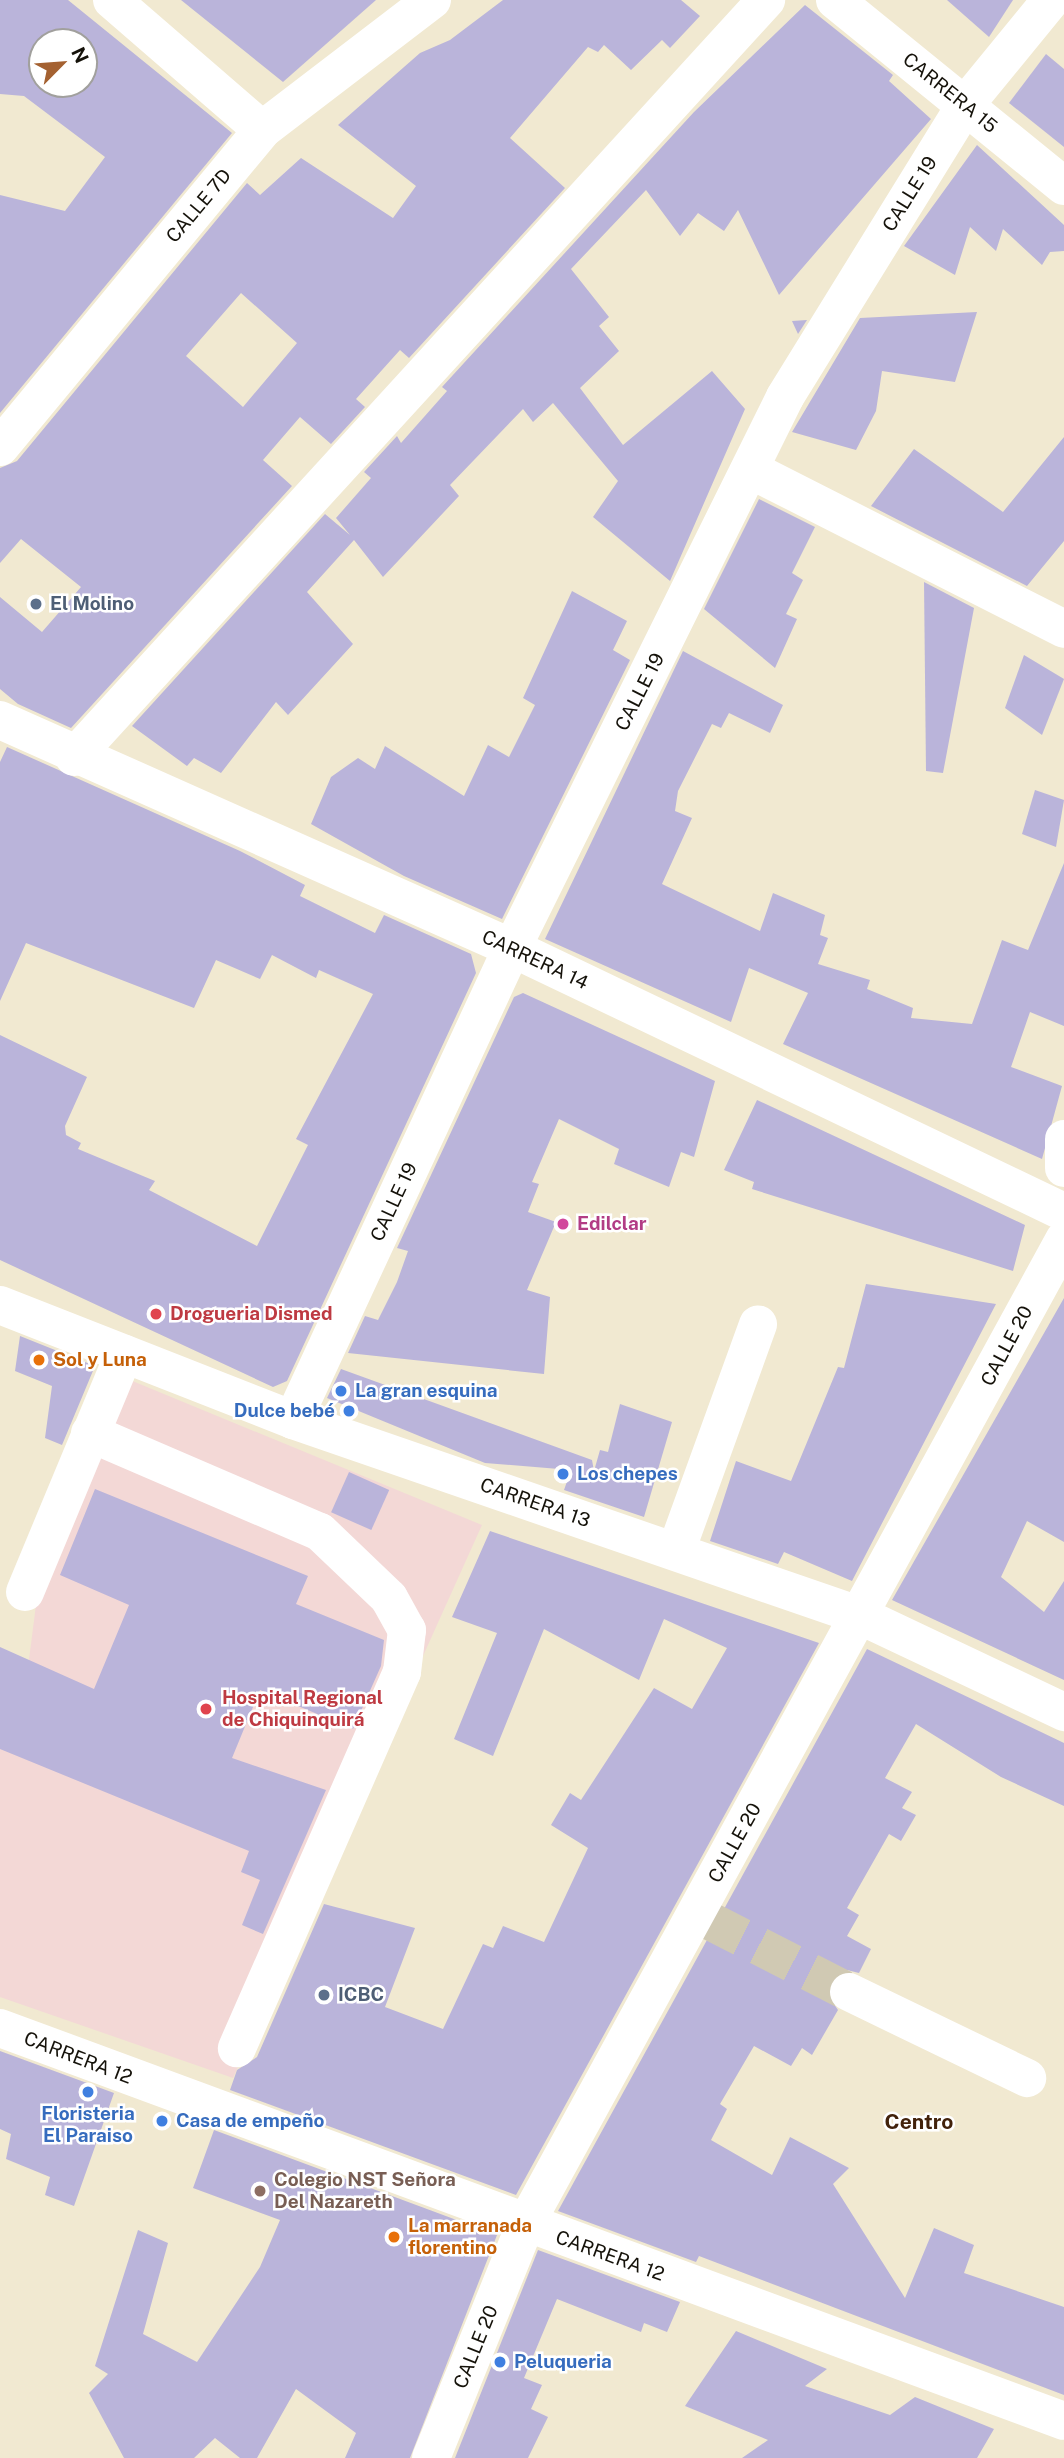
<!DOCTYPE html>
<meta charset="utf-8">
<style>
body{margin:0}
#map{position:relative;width:1064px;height:2458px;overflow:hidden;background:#f1e9d1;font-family:"Public Sans",sans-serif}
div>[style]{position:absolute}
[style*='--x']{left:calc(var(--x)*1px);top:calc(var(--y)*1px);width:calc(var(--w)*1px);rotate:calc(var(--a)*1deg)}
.medical>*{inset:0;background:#f3d8d6}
.building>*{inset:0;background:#bab4da;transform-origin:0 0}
.minor-tunnel>*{height:38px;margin-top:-19px;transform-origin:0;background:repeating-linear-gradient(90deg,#d0c9b3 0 38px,transparent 0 57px)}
.minor>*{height:38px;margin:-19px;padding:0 19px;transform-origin:19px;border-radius:19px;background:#fff}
.dots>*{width:19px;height:19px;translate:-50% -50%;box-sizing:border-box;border:4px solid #fff;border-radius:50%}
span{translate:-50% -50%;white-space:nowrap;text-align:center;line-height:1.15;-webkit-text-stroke:5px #fff;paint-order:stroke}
.street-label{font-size:19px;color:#15120a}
.service-label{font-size:19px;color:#4e5e75;font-weight:700}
.left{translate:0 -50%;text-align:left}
.hotel-label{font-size:19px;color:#b23c85;font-weight:700}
.health-label{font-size:19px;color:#be3a42;font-weight:700}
.food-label{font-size:19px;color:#c56008;font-weight:700}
.shop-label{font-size:19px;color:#366cbe;font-weight:700}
.right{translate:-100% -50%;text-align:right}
.education-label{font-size:19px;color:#785e54;font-weight:700}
.neighbourhood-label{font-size:21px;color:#42220b;font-weight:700}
.north{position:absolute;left:28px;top:28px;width:70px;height:70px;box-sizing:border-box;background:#fff;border:2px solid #a1a09d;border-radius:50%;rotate:65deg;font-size:19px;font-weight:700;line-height:28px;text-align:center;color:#15120a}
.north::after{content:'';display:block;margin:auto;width:24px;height:32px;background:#a46131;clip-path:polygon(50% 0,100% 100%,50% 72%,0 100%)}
</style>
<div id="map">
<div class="medical">
<i style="clip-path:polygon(130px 1380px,482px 1525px,233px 2078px,0 1997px,0 1743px,27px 1675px,37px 1597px)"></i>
</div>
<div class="building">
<i style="clip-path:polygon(evenodd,0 0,68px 0,232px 133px,0 413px,0 195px,65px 211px,105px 157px,24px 96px,0 94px,0 0,42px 42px,84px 42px,84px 84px,42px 84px,42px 42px)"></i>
<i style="clip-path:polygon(181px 0,376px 0,283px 82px)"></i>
<i style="clip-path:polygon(evenodd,503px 0,681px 0,700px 16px,670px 48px,662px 40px,631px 70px,604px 45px,598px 52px,588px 47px,510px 138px,565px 188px,409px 358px,400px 350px,356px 399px,365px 407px,331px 444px,300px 417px,263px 460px,292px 486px,71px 728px,18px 704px,0 689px,0 597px,42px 632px,81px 587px,21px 539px,0 563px,0 468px,17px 461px,247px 183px,260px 195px,301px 158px,393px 218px,416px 186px,338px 125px,420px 53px,450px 40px,503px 0,241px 293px,297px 343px,243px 407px,186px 356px,241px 293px)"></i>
<i style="clip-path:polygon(947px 0,1013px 0,989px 37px)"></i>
<i style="clip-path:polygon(805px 5px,893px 75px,889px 81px,931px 119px,779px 295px,738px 210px,724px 231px,698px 213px,680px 236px,646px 190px,571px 269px,609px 317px,599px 326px,619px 351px,580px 388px,623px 445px,712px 371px,745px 409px,670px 581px,593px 517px,618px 481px,553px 403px,533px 422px,523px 409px,450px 485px,459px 496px,383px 577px,354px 540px,307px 592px,353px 644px,288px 715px,276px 702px,221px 773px,194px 758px,187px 766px,132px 726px,325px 514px,350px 535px,336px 518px,371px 478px,364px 472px,397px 436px,401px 443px,447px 391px,442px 387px,694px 112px)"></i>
<i style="clip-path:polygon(1046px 54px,1064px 69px,1064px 147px,1009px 103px)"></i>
<i style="clip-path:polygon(977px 145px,1064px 225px,1064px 251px,1050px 252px,1042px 265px,1003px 229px,996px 251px,970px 227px,955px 275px,904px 246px)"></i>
<i style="clip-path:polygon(977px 312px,955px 382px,882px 371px,876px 411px,856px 450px,792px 432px,860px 318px)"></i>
<i style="clip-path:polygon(807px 320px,798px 334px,792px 321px)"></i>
<i style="clip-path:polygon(1064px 437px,1064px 541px,1027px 586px,871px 506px,914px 449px,1003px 512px)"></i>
<i style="clip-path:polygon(759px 499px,815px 527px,792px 573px,803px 580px,786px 614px,797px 619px,775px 668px,704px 609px)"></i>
<i style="clip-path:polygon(924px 582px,974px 608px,943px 773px,926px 771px)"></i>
<i style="clip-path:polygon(572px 591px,627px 621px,613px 650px,630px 660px,502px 919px,404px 876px,311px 824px,331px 777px,358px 758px,375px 769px,385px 746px,464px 796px,488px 745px,509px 757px,535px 705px,523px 698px)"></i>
<i style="clip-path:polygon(683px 651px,783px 705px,770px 733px,729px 713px,721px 728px,712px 724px,678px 791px,675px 811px,692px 818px,662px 884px,760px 931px,773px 893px,825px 915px,820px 935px,828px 938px,818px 964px,870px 980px,867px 989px,913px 1008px,911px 1018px,972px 1024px,1002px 940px,1028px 950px,1064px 863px,1064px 1026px,1030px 1012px,1011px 1067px,1062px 1086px,1042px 1159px,783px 1044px,808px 993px,749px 968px,731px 1022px,545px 939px)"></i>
<i style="clip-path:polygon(1024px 655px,1064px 679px,1042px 735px,1005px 708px)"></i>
<i style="clip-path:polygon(7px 747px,240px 851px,305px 885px,300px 896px,375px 933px,384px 915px,471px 954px,476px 973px,287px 1381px,273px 1387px,0 1260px,0 1035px,87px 1077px,65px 1126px,66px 1135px,81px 1143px,78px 1149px,155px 1181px,149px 1190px,257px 1246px,308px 1145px,296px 1139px,373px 994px,319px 970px,316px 978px,272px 955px,260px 979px,216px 960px,194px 1008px,26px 943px,0 1001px,0 762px)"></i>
<i style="clip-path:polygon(1035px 790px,1064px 800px,1056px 847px,1022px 834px)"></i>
<i style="clip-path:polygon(523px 993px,715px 1081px,694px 1157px,681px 1152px,669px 1187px,614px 1164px,619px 1149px,559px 1119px,532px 1182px,539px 1184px,528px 1212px,556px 1222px,527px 1290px,550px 1297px,544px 1374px,348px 1353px,365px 1316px,378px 1320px,397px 1282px,408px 1251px,397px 1248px,514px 997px)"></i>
<i style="clip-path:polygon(757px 1100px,1025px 1225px,1013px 1271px,752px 1189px,754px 1182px,724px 1170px)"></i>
<i style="clip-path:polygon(866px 1284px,996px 1304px,852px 1581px,784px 1552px,778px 1564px,710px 1541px,736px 1461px,791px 1481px,838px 1367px,844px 1368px)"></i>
<i style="clip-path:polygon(1064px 1298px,1064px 1542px,1027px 1521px,1001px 1577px,1044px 1612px,1064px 1581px,1064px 1680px,892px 1600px)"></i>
<i style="clip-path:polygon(20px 1336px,95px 1366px,62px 1445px,45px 1438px,52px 1386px,15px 1371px)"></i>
<i style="clip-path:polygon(341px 1369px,592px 1460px,594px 1471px,600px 1450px,608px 1452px,620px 1404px,672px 1422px,644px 1517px,564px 1490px,571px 1470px,485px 1463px,327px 1398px)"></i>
<i style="left:349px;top:1472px;width:44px;height:44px;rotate:24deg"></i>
<i style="clip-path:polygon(95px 1489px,308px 1576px,296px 1604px,384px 1640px,381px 1666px,353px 1729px,260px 1690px,232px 1758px,326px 1790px,263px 1934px,242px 1925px,260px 1880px,241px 1872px,249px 1851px,0 1749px,0 1647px,94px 1689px,129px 1605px,60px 1575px)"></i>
<i style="clip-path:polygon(490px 1531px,819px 1643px,516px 2195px,230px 2090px,237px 2070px,257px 2057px,324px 1904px,415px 1928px,385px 2007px,443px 2029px,483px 1944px,493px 1948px,503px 1926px,544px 1942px,588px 1848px,551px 1825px,570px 1793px,581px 1800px,654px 1688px,692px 1709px,727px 1648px,664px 1619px,639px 1680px,544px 1629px,493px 1756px,454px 1739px,497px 1633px,452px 1617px)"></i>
<i style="clip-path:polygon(867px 1649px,1064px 1743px,1064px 1806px,1001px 1777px,916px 1724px,885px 1778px,912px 1792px,902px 1808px,916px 1815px,901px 1841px,889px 1834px,847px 1908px,859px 1915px,847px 1936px,871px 1949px,859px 1973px,847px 1970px,830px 1982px,827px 1994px,838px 2010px,812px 2055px,802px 2048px,791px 2066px,754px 2046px,720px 2104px,727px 2109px,711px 2140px,772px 2175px,790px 2137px,849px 2168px,833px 2184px,905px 2298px,934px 2228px,974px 2245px,964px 2273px,1064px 2307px,1064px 2395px,699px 2256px,696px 2262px,558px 2211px)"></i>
<i style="clip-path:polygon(0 2051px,114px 2093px,74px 2206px,45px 2195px,50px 2177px,6px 2159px,11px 2134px,0 2129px)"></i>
<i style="clip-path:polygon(214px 2130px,497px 2235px,410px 2458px,345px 2458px,356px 2433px,296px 2389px,257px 2458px,240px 2458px,215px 2438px,194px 2458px,124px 2458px,89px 2393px,108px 2374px,95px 2366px,138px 2230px,168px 2243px,143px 2334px,197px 2362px,260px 2267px,280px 2220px,193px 2188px)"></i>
<i style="clip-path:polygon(538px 2250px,680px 2302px,667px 2332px,644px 2323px,641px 2332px,557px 2299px,524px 2378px,542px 2385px,531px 2409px,548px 2417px,528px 2458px,455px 2458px)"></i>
<i style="clip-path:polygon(736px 2331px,827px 2369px,805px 2386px,890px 2415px,915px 2397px,994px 2429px,977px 2458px,742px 2458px,768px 2440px,685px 2406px)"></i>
</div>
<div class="minor-tunnel">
<i style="--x:708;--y:1920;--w:158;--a:27.1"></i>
</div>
<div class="minor">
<i style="--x:112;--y:0;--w:198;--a:40.9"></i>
<i style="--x:835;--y:0;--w:295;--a:39.1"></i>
<i style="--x:0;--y:447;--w:411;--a:-50.4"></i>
<i style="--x:262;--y:130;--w:214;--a:-37.4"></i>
<i style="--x:751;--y:470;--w:351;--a:26.9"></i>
<i style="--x:0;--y:720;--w:560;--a:24"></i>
<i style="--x:512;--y:948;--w:612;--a:25.56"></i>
<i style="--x:74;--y:757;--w:1026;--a:-47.57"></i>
<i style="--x:1064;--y:1139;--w:29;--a:90"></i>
<i style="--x:0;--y:1305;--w:315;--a:21.4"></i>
<i style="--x:293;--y:1420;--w:601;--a:19.04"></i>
<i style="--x:861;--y:1616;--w:225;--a:25.3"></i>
<i style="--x:293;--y:1420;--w:520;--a:-65.11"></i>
<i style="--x:512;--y:948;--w:615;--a:-63.64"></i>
<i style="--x:785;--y:397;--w:343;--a:-58.3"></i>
<i style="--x:965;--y:105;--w:136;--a:-50.7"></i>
<i style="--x:90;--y:1433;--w:250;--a:23.3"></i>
<i style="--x:320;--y:1532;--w:95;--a:43.7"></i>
<i style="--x:389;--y:1598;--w:37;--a:61"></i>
<i style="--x:407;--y:1630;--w:42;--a:96.8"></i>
<i style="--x:402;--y:1672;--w:411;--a:113.7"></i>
<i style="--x:676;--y:1551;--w:241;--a:-70.1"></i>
<i style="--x:25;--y:1592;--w:258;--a:-67.4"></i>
<i style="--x:849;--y:1992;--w:198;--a:25.8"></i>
<i style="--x:0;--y:2028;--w:1134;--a:20.27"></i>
<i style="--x:431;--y:2458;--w:251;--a:-68"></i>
<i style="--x:525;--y:2225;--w:1123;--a:-61.31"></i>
</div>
<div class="dots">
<i style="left:36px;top:604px;background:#5c6f8a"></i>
<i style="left:563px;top:1224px;background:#d1479c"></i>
<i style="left:156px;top:1314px;background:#e0444e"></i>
<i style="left:39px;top:1360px;background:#e8710a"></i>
<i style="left:341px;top:1391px;background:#3f7fe0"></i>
<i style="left:349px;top:1411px;background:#3f7fe0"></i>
<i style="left:563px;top:1474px;background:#3f7fe0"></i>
<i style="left:206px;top:1709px;background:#e0444e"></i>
<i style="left:324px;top:1995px;background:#5c6f8a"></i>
<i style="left:88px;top:2092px;background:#3f7fe0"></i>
<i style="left:162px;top:2121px;background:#3f7fe0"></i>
<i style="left:260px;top:2191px;background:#8d6e63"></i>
<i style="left:394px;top:2237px;background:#e8710a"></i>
<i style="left:500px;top:2362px;background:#3f7fe0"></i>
</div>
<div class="street-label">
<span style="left:950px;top:93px;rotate:39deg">CARRERA 15</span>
<span style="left:910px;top:194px;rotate:-58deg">CALLE 19</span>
<span style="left:199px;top:206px;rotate:-50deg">CALLE 7D</span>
<span style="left:640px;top:692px;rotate:-63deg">CALLE 19</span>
<span style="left:535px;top:960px;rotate:25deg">CARRERA 14</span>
<span style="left:394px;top:1202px;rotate:-65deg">CALLE 19</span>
<span style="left:1007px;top:1346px;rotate:-62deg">CALLE 20</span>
<span style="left:535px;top:1503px;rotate:19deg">CARRERA 13</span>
<span style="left:735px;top:1843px;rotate:-61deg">CALLE 20</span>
<span style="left:78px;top:2058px;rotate:21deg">CARRERA 12</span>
<span style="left:610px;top:2256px;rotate:20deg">CARRERA 12</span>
<span style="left:476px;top:2347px;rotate:-68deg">CALLE 20</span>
</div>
<div class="service-label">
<span class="left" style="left:50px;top:604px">El Molino</span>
<span class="left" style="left:338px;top:1995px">ICBC</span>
</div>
<div class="hotel-label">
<span class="left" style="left:577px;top:1224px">Edilclar</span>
</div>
<div class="health-label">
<span class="left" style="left:170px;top:1314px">Drogueria Dismed</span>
<span class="left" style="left:222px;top:1709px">Hospital Regional<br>de Chiquinquirá</span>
</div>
<div class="food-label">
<span class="left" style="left:53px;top:1360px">Sol y Luna</span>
<span class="left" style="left:408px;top:2237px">La marranada<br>florentino</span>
</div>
<div class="shop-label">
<span class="left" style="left:355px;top:1391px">La gran esquina</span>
<span class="right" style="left:335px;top:1411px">Dulce bebé</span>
<span class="left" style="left:577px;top:1474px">Los chepes</span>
<span style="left:88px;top:2125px">Floristeria<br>El Paraiso</span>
<span class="left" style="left:176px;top:2121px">Casa de empeño</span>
<span class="left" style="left:514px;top:2362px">Peluqueria</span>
</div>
<div class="education-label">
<span class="left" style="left:274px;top:2191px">Colegio NST Señora<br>Del Nazareth</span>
</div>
<div class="neighbourhood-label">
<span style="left:919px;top:2122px">Centro</span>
</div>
<div class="north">N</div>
</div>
